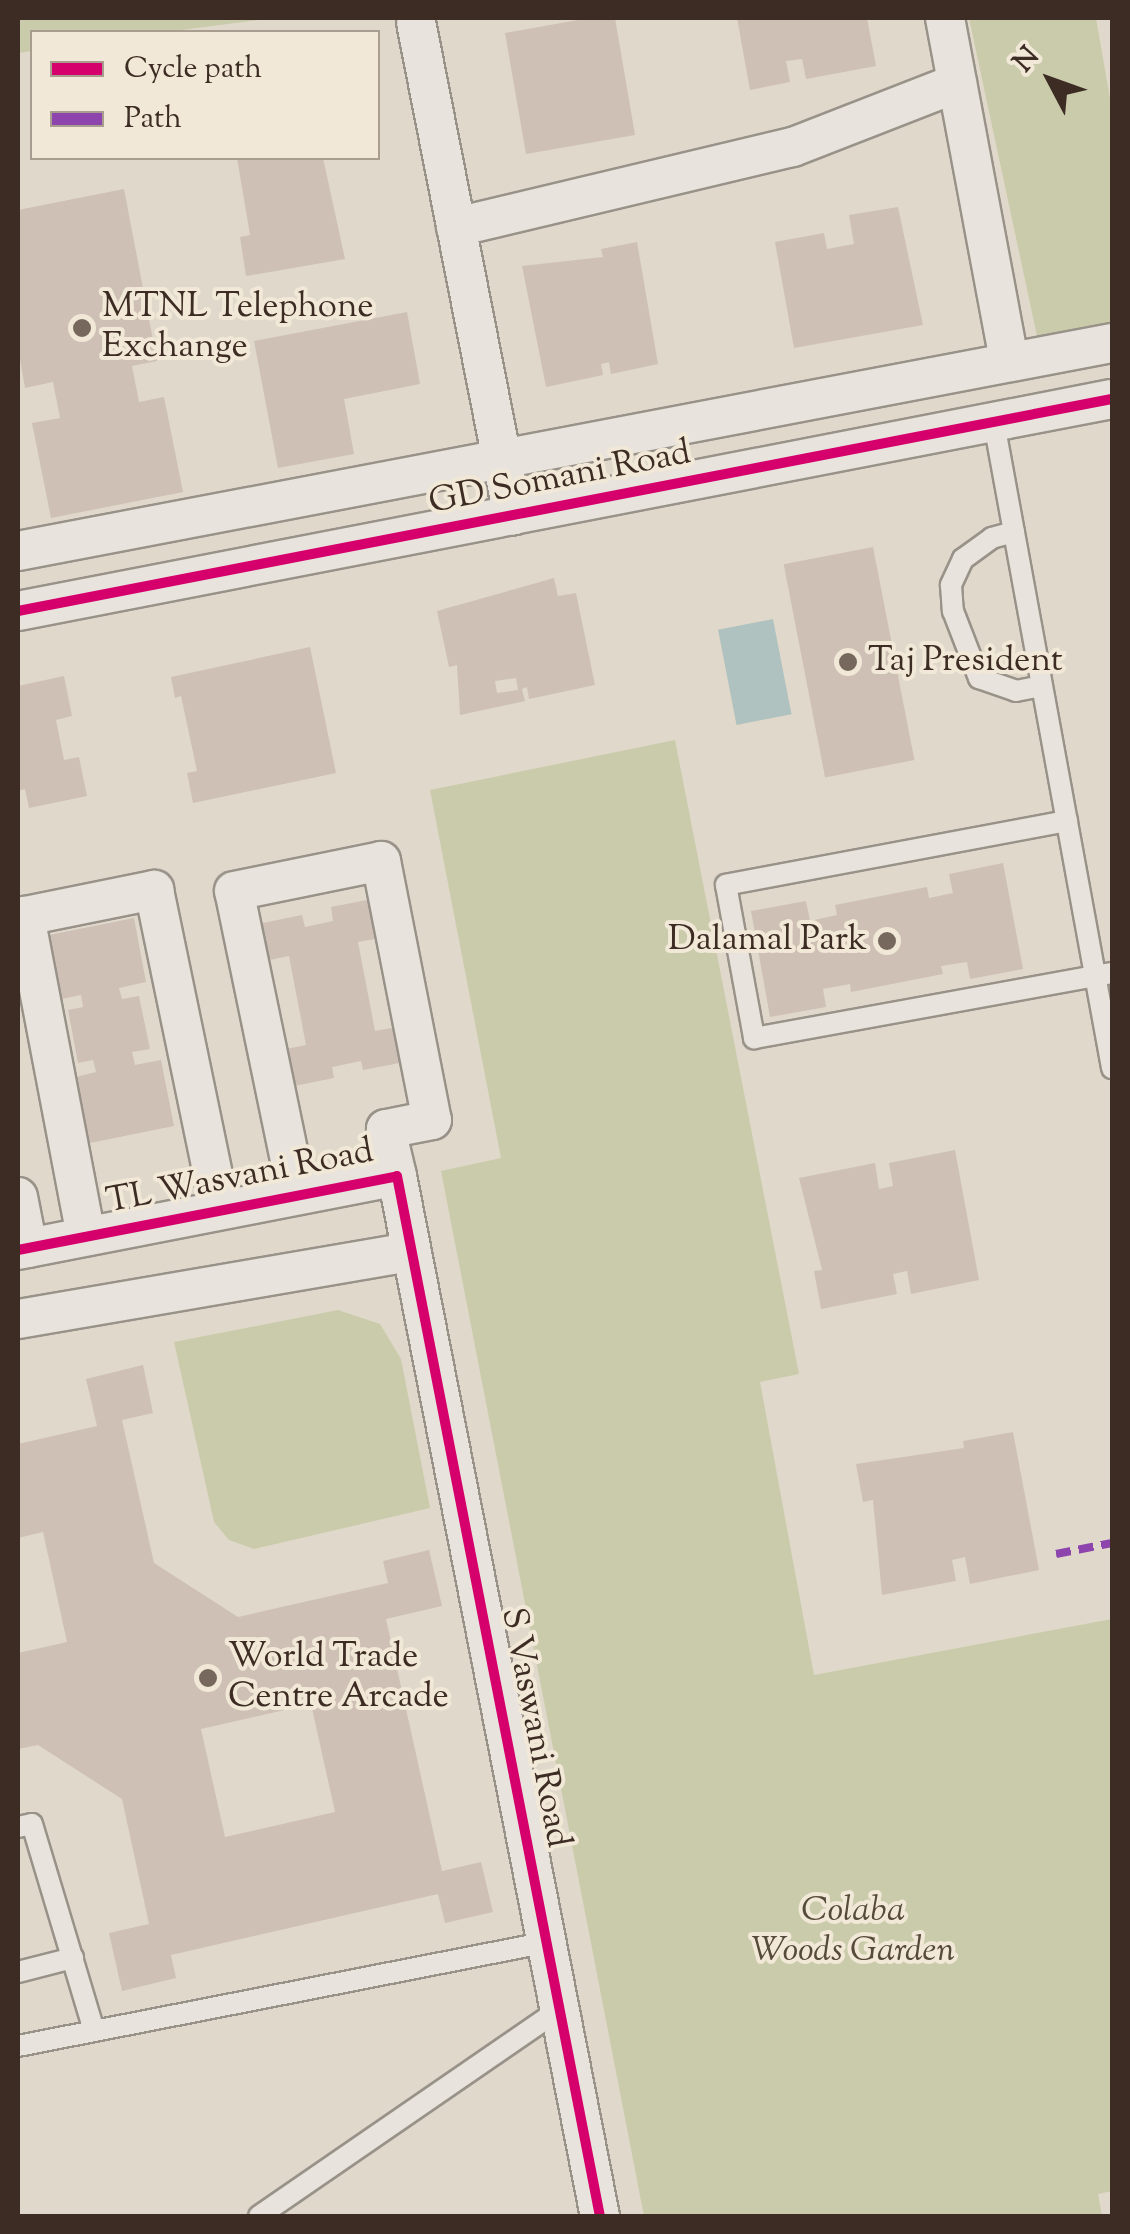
<!DOCTYPE html>
<style>
body{margin:0}
#map{position:relative;width:1130px;height:2234px;overflow:hidden;background:#e0d8ca;font-family:"Sorts Mill Goudy",serif}
div>[style]{position:absolute}
[style*='--x']{left:calc(var(--x)*1px);top:calc(var(--y)*1px);width:calc(var(--w)*1px);rotate:calc(var(--a)*1deg)}
.green>*{inset:0;background:#cacbab}
.water>*{inset:0;background:#b0c2c0;transform-origin:0 0}
.building>*{inset:0;background:#cec0b5;transform-origin:0 0}
.roads{filter:drop-shadow(2px 0 #989289) drop-shadow(-2px 0 #989289) drop-shadow(0 2px #989289) drop-shadow(0 -2px #989289)}
.lane>*{height:20px;margin:-10px;padding:0 10px;transform-origin:10px;border-radius:10px;background:#e8e3dc}
.street>*{height:38px;margin:-19px;padding:0 19px;transform-origin:19px;border-radius:19px;background:#e8e3dc}
.quiet>*{height:8px;margin-top:-4px;transform-origin:0;background:repeating-linear-gradient(90deg,#8e44ad 0 15px,transparent 0 23px)}
.cycleway>*{height:10px;margin:-5px;padding:0 5px;transform-origin:5px;border-radius:5px;background:#d6006c}
.dots>*{width:28px;height:28px;translate:-50% -50%;box-sizing:border-box;border:5px solid #f1e8d7;border-radius:50%}
span{translate:-50% -50%;white-space:nowrap;text-align:center;line-height:1.15;-webkit-text-stroke:8px #f1e8d7;paint-order:stroke}
.poi-label{font-size:35px;color:#3d2c23}
.left{translate:0 -50%;text-align:left}
.right{translate:-100% -50%;text-align:right}
.street-label{font-size:35px;color:#3d2c23}
.park-label{font-size:35px;color:#564a39;font-style:italic}
.frame{position:absolute;inset:0;border:20px solid #3d2c23;pointer-events:none}
.legend{position:absolute;left:30px;top:30px;width:350px;height:130px;box-sizing:border-box;background:#f1e8d7;border:2px solid #a99d8f;margin:0;padding:12px 18px;list-style:none;font-size:30px;color:#3d2c23}
.legend li{display:flex;align-items:center;gap:20px;height:50px}
.legend b{width:50px;border:2px solid #a99d8f}
.north{position:absolute;left:1000px;top:30px;width:100px;height:100px;-webkit-text-stroke:8px #f1e8d7;paint-order:stroke;rotate:311deg;font-size:28px;font-weight:700;line-height:40px;text-align:center;color:#3d2c23}
.north::after{content:'';display:block;margin:auto;width:35px;height:45px;background:#3d2c23;clip-path:polygon(50% 0,100% 100%,50% 72%,0 100%)}
</style>
<div id="map">
<div class="green">
<i style="clip-path:polygon(18px 18px,272px 18px,167px 32px,32px 32px,32px 51px,18px 53px)"></i>
<i style="clip-path:polygon(969px 18px,1096px 18px,1112px 110px,1112px 322px,1037px 336px)"></i>
<i style="clip-path:polygon(675px 740px,799px 1374px,760px 1382px,814px 1675px,1112px 1619px,1112px 2191px,1098px 2194px,1102px 2216px,644px 2216px,441px 1171px,501px 1158px,430px 790px)"></i>
<i style="clip-path:polygon(338px 1310px,380px 1324px,401px 1359px,430px 1508px,254px 1549px,229px 1540px,214px 1522px,174px 1342px)"></i>
</div>
<div class="water">
<i style="left:773px;top:619px;width:97px;height:56px;rotate:79deg"></i>
</div>
<div class="building">
<i style="clip-path:polygon(589px 18px,615px 18px,635px 135px,526px 154px,505px 33px)"></i>
<i style="clip-path:polygon(737px 18px,867px 18px,876px 66px,806px 79px,802px 59px,786px 61px,790px 82px,750px 90px)"></i>
<i style="clip-path:polygon(237px 158px,323px 158px,345px 259px,246px 276px,240px 237px,250px 235px)"></i>
<i style="clip-path:polygon(124px 189px,157px 361px,132px 366px,139px 402px,164px 397px,183px 492px,51px 518px,32px 423px,60px 418px,53px 382px,25px 388px,18px 348px,18px 210px)"></i>
<i style="clip-path:polygon(898px 207px,923px 325px,794px 348px,775px 242px,824px 233px,827px 249px,854px 244px,849px 215px)"></i>
<i style="clip-path:polygon(637px 242px,658px 364px,611px 374px,609px 362px,601px 364px,603px 375px,546px 387px,522px 266px,603px 257px,601px 249px)"></i>
<i style="clip-path:polygon(407px 312px,420px 384px,344px 399px,354px 454px,278px 468px,254px 341px)"></i>
<i style="left:873px;top:547px;width:217px;height:91px;rotate:79deg"></i>
<i style="clip-path:polygon(evenodd,554px 578px,558px 596px,576px 593px,595px 685px,529px 699px,527px 687px,522px 689px,525px 701px,460px 715px,457px 665px,449px 667px,437px 611px,554px 578px,516px 678px,518px 690px,497px 693px,495px 681px,516px 678px)"></i>
<i style="clip-path:polygon(310px 647px,336px 773px,193px 803px,187px 773px,197px 771px,181px 696px,175px 698px,171px 677px)"></i>
<i style="clip-path:polygon(64px 676px,72px 716px,56px 720px,64px 760px,79px 757px,87px 796px,29px 808px,25px 789px,18px 791px,18px 686px)"></i>
<i style="clip-path:polygon(1003px 863px,1023px 969px,970px 979px,967px 962px,941px 966px,943px 974px,851px 992px,850px 984px,823px 989px,826px 1007px,770px 1017px,751px 911px,806px 901px,810px 921px,837px 915px,835px 905px,927px 887px,929px 898px,953px 893px,949px 874px)"></i>
<i style="clip-path:polygon(372px 899px,380px 938px,358px 942px,375px 1031px,403px 1026px,410px 1061px,363px 1070px,361px 1061px,332px 1067px,334px 1078px,289px 1087px,281px 1050px,306px 1045px,289px 956px,265px 961px,258px 924px,302px 915px,305px 927px,333px 921px,331px 907px)"></i>
<i style="clip-path:polygon(134px 918px,146px 982px,119px 988px,122px 999px,139px 996px,150px 1049px,132px 1052px,135px 1065px,161px 1060px,174px 1126px,85px 1144px,72px 1078px,96px 1072px,93px 1060px,78px 1063px,68px 1010px,83px 1007px,81px 995px,57px 1000px,44px 936px)"></i>
<i style="clip-path:polygon(955px 1150px,979px 1280px,911px 1294px,907px 1271px,893px 1274px,897px 1294px,821px 1309px,814px 1271px,822px 1270px,799px 1178px,875px 1163px,879px 1189px,893px 1186px,889px 1163px)"></i>
<i style="clip-path:polygon(evenodd,143px 1365px,153px 1413px,122px 1420px,154px 1563px,238px 1617px,388px 1583px,383px 1561px,429px 1550px,442px 1606px,386px 1619px,442px 1871px,481px 1862px,493px 1912px,445px 1923px,438px 1894px,171px 1955px,176px 1978px,122px 1991px,109px 1933px,149px 1924px,122px 1799px,38px 1745px,18px 1749px,18px 1653px,67px 1642px,43px 1532px,18px 1538px,18px 1444px,97px 1426px,86px 1379px,143px 1365px,311px 1704px,335px 1812px,225px 1837px,201px 1729px,311px 1704px)"></i>
<i style="clip-path:polygon(1013px 1432px,1039px 1570px,970px 1584px,965px 1557px,952px 1560px,956px 1581px,882px 1595px,873px 1500px,863px 1502px,856px 1464px,964px 1448px,963px 1441px)"></i>
</div>
<div class="roads">
<div class="lane">
<i style="--x:994;--y:423;--w:656;--a:79.63"></i>
<i style="--x:1014;--y:532;--w:23;--a:165"></i>
<i style="--x:992;--y:538;--w:36;--a:144"></i>
<i style="--x:963;--y:559;--w:29;--a:115"></i>
<i style="--x:951;--y:585;--w:26;--a:86"></i>
<i style="--x:953;--y:611;--w:72;--a:68.8"></i>
<i style="--x:979;--y:678;--w:39;--a:19"></i>
<i style="--x:1016;--y:691;--w:26;--a:-11"></i>
<i style="--x:1067;--y:821;--w:347;--a:169.4"></i>
<i style="--x:726;--y:885;--w:156;--a:79.6"></i>
<i style="--x:754;--y:1038;--w:364;--a:-10.3"></i>
<i style="--x:18;--y:1827;--w:14;--a:-12"></i>
<i style="--x:32;--y:1824;--w:216;--a:73.3"></i>
<i style="--x:18;--y:1972;--w:57;--a:-14.3"></i>
<i style="--x:18;--y:2046;--w:540;--a:-11.1"></i>
<i style="--x:259;--y:2216;--w:365;--a:-34.5"></i>
</div>
<div class="street">
<i style="--x:945;--y:18;--w:347;--a:79.4"></i>
<i style="--x:416;--y:22;--w:503;--a:78.89"></i>
<i style="--x:456;--y:227;--w:346;--a:-13.4"></i>
<i style="--x:793;--y:147;--w:176;--a:-21.3"></i>
<i style="--x:18;--y:551;--w:1114;--a:-10.77"></i>
<i style="--x:18;--y:611;--w:1114;--a:-10.97"></i>
<i style="--x:297;--y:1194;--w:309;--a:-101.7"></i>
<i style="--x:234;--y:891;--w:150;--a:-11.5"></i>
<i style="--x:381;--y:861;--w:264;--a:78.9"></i>
<i style="--x:432;--y:1120;--w:47;--a:168.9"></i>
<i style="--x:386;--y:1129;--w:48;--a:76.8"></i>
<i style="--x:18;--y:1197;--w:52;--a:78.9"></i>
<i style="--x:86;--y:1236;--w:326;--a:-100.8"></i>
<i style="--x:25;--y:916;--w:132;--a:-11.4"></i>
<i style="--x:154;--y:890;--w:326;--a:78.3"></i>
<i style="--x:18;--y:1250;--w:386;--a:-11"></i>
<i style="--x:397;--y:1176;--w:1060;--a:78.96"></i>
<i style="--x:18;--y:1319;--w:399;--a:-9.7"></i>
</div>
</div>
<div class="quiet">
<i style="--x:1056;--y:1554;--w:57;--a:-11.1"></i>
</div>
<div class="cycleway">
<i style="--x:18;--y:611;--w:1114;--a:-10.97"></i>
<i style="--x:18;--y:1250;--w:386;--a:-11"></i>
<i style="--x:397;--y:1176;--w:1060;--a:78.96"></i>
</div>
<div class="dots">
<i style="left:82px;top:328px;background:#76685d"></i>
<i style="left:848px;top:662px;background:#76685d"></i>
<i style="left:887px;top:941px;background:#76685d"></i>
<i style="left:208px;top:1678px;background:#76685d"></i>
</div>
<div class="poi-label">
<span class="left" style="left:102px;top:328px">MTNL Telephone<br>Exchange</span>
<span class="left" style="left:868px;top:662px">Taj President</span>
<span class="right" style="left:867px;top:941px">Dalamal Park</span>
<span class="left" style="left:228px;top:1678px">World Trade<br>Centre Arcade</span>
</div>
<div class="street-label">
<span style="left:560px;top:479px;rotate:-11deg">GD Somani Road</span>
<span style="left:240px;top:1178px;rotate:-11deg">TL Wasvani Road</span>
<span style="left:534px;top:1728px;rotate:79deg">S Vaswani Road</span>
</div>
<div class="park-label">
<span style="left:853px;top:1932px">Colaba<br>Woods Garden</span>
</div>
<div class="frame"></div>
<ul class="legend">
<li><b style="height:12px;background:#d6006c"></b>Cycle path</li>
<li><b style="height:12px;background:#8e44ad"></b>Path</li>
</ul>
<div class="north">N</div>
</div>
